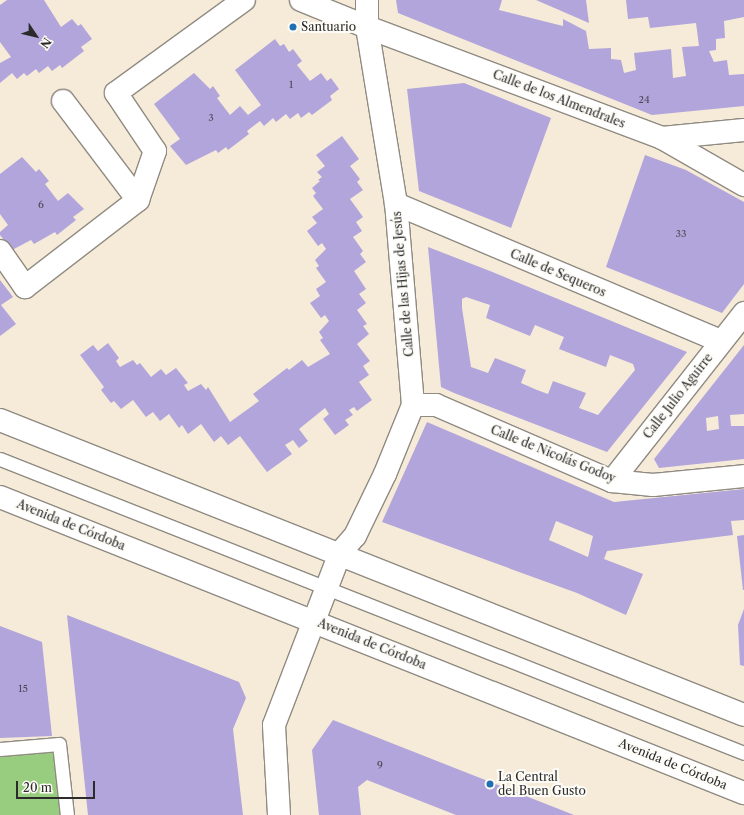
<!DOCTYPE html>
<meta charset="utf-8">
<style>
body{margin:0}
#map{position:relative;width:744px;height:815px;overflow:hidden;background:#f6ebd8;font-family:"Libre Caslon Text",serif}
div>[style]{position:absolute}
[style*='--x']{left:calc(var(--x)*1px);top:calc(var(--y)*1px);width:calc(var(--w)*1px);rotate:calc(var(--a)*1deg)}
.green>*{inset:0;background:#98cd7f}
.building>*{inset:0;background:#b2a5db}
.roads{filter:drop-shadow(1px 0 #908b82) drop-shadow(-1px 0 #908b82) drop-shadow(0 1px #908b82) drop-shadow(0 -1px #908b82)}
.lane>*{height:13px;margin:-6.5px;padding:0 6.5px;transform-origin:6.5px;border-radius:6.5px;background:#fff}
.street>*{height:22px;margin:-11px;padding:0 11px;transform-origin:11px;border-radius:11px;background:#fff}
.primary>*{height:22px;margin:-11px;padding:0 11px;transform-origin:11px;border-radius:11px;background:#fff}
.dots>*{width:11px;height:11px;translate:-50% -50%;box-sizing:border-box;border:2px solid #fdfcf7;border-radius:50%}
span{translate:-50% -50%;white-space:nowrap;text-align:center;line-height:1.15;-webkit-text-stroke:4px #fdfcf7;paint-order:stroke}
.number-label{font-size:10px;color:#4d4a57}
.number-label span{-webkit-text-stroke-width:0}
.poi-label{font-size:12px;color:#2b2b2b}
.left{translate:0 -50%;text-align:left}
.street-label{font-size:12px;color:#2b2b2b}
.north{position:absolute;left:16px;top:16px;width:40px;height:40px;-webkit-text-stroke:3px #fdfcf7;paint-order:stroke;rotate:125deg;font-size:11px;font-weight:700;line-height:16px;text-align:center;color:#2b2b2b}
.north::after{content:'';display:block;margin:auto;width:14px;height:18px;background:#2b2b2b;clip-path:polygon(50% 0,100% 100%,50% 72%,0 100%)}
.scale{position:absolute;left:16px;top:781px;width:79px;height:18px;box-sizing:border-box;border:2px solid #2b2b2b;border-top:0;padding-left:5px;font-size:12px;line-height:14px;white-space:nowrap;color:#2b2b2b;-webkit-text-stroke:3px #fdfcf7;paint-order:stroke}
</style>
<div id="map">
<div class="green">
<i style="clip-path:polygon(59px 744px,65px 815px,0 815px,0 748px)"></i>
</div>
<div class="building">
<i style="clip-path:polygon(7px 0,44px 0,61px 27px,72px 19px,78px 26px,81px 24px,92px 39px,81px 47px,84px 51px,62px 68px,60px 65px,52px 71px,48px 66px,39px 73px,36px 69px,27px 76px,24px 73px,17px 79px,12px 73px,0 83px,0 63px,11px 57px,0 42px,0 5px)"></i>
<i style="clip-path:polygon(396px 0,502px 0,499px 10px,563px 26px,563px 19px,586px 31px,589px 49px,611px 48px,611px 59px,621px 60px,624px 73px,636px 70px,634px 53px,671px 49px,673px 78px,686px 76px,682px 47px,699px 46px,696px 23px,650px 28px,648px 17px,628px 19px,626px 0,744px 0,744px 17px,724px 21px,725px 38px,716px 39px,716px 50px,709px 51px,714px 62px,727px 60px,729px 75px,744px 74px,744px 106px,652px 115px,398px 13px)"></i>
<i style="clip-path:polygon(536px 0,586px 0,589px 23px)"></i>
<i style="clip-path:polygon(275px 39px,280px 46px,284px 44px,289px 52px,293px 49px,302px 61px,297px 65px,310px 81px,321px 73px,327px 81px,331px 78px,339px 89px,330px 96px,332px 100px,312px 115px,309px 112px,301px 118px,298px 113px,290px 119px,286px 114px,276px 122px,273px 118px,264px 126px,260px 121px,247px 131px,249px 134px,228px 150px,226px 147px,218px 153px,216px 150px,186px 165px,170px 146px,180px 139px,154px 104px,194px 73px,210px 89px,213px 86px,220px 96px,217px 98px,230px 115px,240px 106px,248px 115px,261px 105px,235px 70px)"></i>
<i style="clip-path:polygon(464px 83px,551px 118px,511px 228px,419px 191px,407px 89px)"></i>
<i style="clip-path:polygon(342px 136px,359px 159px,350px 166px,360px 179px,357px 182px,363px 190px,350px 199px,363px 217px,356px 222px,362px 231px,353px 237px,363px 251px,360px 254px,366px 262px,354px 271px,366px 289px,359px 294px,366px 303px,357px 310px,367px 324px,363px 326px,369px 334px,357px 344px,370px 361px,363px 366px,369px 375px,359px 382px,372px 400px,357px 411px,354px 407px,349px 410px,353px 415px,345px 420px,349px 425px,335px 435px,323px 419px,329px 414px,325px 408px,299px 429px,308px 441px,299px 448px,293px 440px,285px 445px,292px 454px,267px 472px,240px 436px,228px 445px,221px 436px,214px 442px,201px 424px,188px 434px,182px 425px,179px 428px,169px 414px,160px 421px,153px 412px,146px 417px,133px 400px,121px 409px,114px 401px,111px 403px,101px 390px,104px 387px,80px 355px,93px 345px,98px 351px,108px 343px,119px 358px,116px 361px,120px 367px,133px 360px,137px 365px,140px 363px,151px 377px,161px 369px,166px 375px,176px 368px,188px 383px,184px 385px,188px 391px,201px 384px,206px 390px,208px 387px,230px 422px,259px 401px,253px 394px,287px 368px,289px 370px,302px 360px,308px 367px,330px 354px,320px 340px,323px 338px,319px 332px,329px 321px,325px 315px,321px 318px,310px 303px,320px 296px,316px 289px,326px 282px,316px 268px,319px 266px,315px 260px,326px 249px,322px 243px,318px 246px,307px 231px,317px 223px,312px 217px,323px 209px,313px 196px,316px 193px,312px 188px,320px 181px,318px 180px,322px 177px,317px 172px,325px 166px,316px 155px)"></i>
<i style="clip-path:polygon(645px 155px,686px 170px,744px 202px,744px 284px,722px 313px,606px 267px)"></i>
<i style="clip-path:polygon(22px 157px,36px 172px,39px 169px,49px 181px,45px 184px,58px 201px,68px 193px,84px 209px,73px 217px,76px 220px,57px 235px,55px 232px,34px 244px,31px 240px,12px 250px,0 235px,0 232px,8px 225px,0 214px,0 174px)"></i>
<i style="clip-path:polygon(evenodd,428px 247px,490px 271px,687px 352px,607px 452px,454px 393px,441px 387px,428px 247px,466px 297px,490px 305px,486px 318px,530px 336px,535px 325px,564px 337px,559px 349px,606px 367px,610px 355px,633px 364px,635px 370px,598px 415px,579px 408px,586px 393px,553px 381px,548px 394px,537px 390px,521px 383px,526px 370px,495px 358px,488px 373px,471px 367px,462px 308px,462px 299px,466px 297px)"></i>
<i style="clip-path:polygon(0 280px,13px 297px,1px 305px,16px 324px,0 336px)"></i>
<i style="clip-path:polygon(evenodd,744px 345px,744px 414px,730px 415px,731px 426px,744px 426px,744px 459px,659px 468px,654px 459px,744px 345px,718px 416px,719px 429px,707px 431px,706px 418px,718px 416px)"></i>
<i style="clip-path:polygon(evenodd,427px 422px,614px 502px,744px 489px,744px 520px,731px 521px,733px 535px,607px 551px,604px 559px,643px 574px,626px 615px,577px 593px,382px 522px,427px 422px,556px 521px,593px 536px,588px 557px,549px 540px,556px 521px)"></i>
<i style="clip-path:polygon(744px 535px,744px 590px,743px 590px,737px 536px)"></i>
<i style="clip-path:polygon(744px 609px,744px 666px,740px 665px,738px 625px)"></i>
<i style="clip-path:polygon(67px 615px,239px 682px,246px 698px,233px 729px,243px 815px,88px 815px)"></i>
<i style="clip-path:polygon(0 626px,42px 642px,52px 736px,0 738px)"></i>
<i style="clip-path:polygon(333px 720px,574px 815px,456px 815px,367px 780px,358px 787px,361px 815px,319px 815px,312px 750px)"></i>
</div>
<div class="roads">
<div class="lane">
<i style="--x:0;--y:459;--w:800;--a:21.56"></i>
<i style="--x:0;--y:749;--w:59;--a:-4.8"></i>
<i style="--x:59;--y:744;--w:71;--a:83.6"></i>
</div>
<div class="street">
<i style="--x:301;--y:0;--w:71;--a:22.2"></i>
<i style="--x:367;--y:27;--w:315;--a:20.6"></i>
<i style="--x:662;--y:138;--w:95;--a:29.8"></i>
<i style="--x:63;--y:101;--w:124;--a:52.9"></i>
<i style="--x:662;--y:138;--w:82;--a:-5.6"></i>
<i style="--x:396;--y:204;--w:352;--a:22.9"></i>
<i style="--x:0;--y:251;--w:44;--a:55.2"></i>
<i style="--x:25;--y:287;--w:143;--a:-37.6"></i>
<i style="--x:138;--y:200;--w:52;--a:-70.9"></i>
<i style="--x:155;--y:151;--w:70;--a:-123.9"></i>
<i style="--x:116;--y:93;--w:158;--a:-36"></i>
<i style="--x:413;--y:405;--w:23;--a:0"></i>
<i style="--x:436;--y:405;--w:192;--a:23.4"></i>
<i style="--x:612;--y:481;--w:41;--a:5.6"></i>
<i style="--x:653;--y:485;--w:91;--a:-5.6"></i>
<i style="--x:612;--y:481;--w:214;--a:-51.8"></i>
<i style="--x:279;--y:815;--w:90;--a:-93.2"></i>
<i style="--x:274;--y:725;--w:184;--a:-69"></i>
<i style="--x:340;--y:553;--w:23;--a:-49"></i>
<i style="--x:355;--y:536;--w:69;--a:-64.2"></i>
<i style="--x:385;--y:474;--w:74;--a:-67.9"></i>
<i style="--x:413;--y:405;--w:202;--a:-94.8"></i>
<i style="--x:396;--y:204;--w:179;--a:-99.3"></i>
<i style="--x:367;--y:27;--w:27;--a:-90"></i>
</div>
<div class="primary">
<i style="--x:0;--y:420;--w:800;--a:21.63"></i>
<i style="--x:0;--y:497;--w:801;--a:21.7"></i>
</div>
</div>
<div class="dots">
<i style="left:293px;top:27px;background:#1f6fb2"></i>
<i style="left:490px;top:784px;background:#1f6fb2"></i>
</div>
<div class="number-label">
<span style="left:291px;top:85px">1</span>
<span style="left:644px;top:100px">24</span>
<span style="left:211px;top:118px">3</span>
<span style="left:41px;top:205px">6</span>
<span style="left:681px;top:234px">33</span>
<span style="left:23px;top:689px">15</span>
<span style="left:380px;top:765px">9</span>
</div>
<div class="poi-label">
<span class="left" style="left:301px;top:27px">Santuario</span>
<span class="left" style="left:498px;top:784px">La Central<br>del Buen Gusto</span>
</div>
<div class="street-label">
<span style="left:559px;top:99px;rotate:21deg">Calle de los Almendrales</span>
<span style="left:558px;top:273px;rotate:23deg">Calle de Sequeros</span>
<span style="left:403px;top:284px;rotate:-95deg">Calle de las Hijas de Jesús</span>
<span style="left:678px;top:396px;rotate:-52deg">Calle Julio Aguirre</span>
<span style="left:553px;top:454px;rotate:22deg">Calle de Nicolás Godoy</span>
<span style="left:71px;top:525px;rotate:22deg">Avenida de Córdoba</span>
<span style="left:372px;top:644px;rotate:22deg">Avenida de Córdoba</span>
<span style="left:673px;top:764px;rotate:22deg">Avenida de Córdoba</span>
</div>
<div class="north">N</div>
<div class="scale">20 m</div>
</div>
